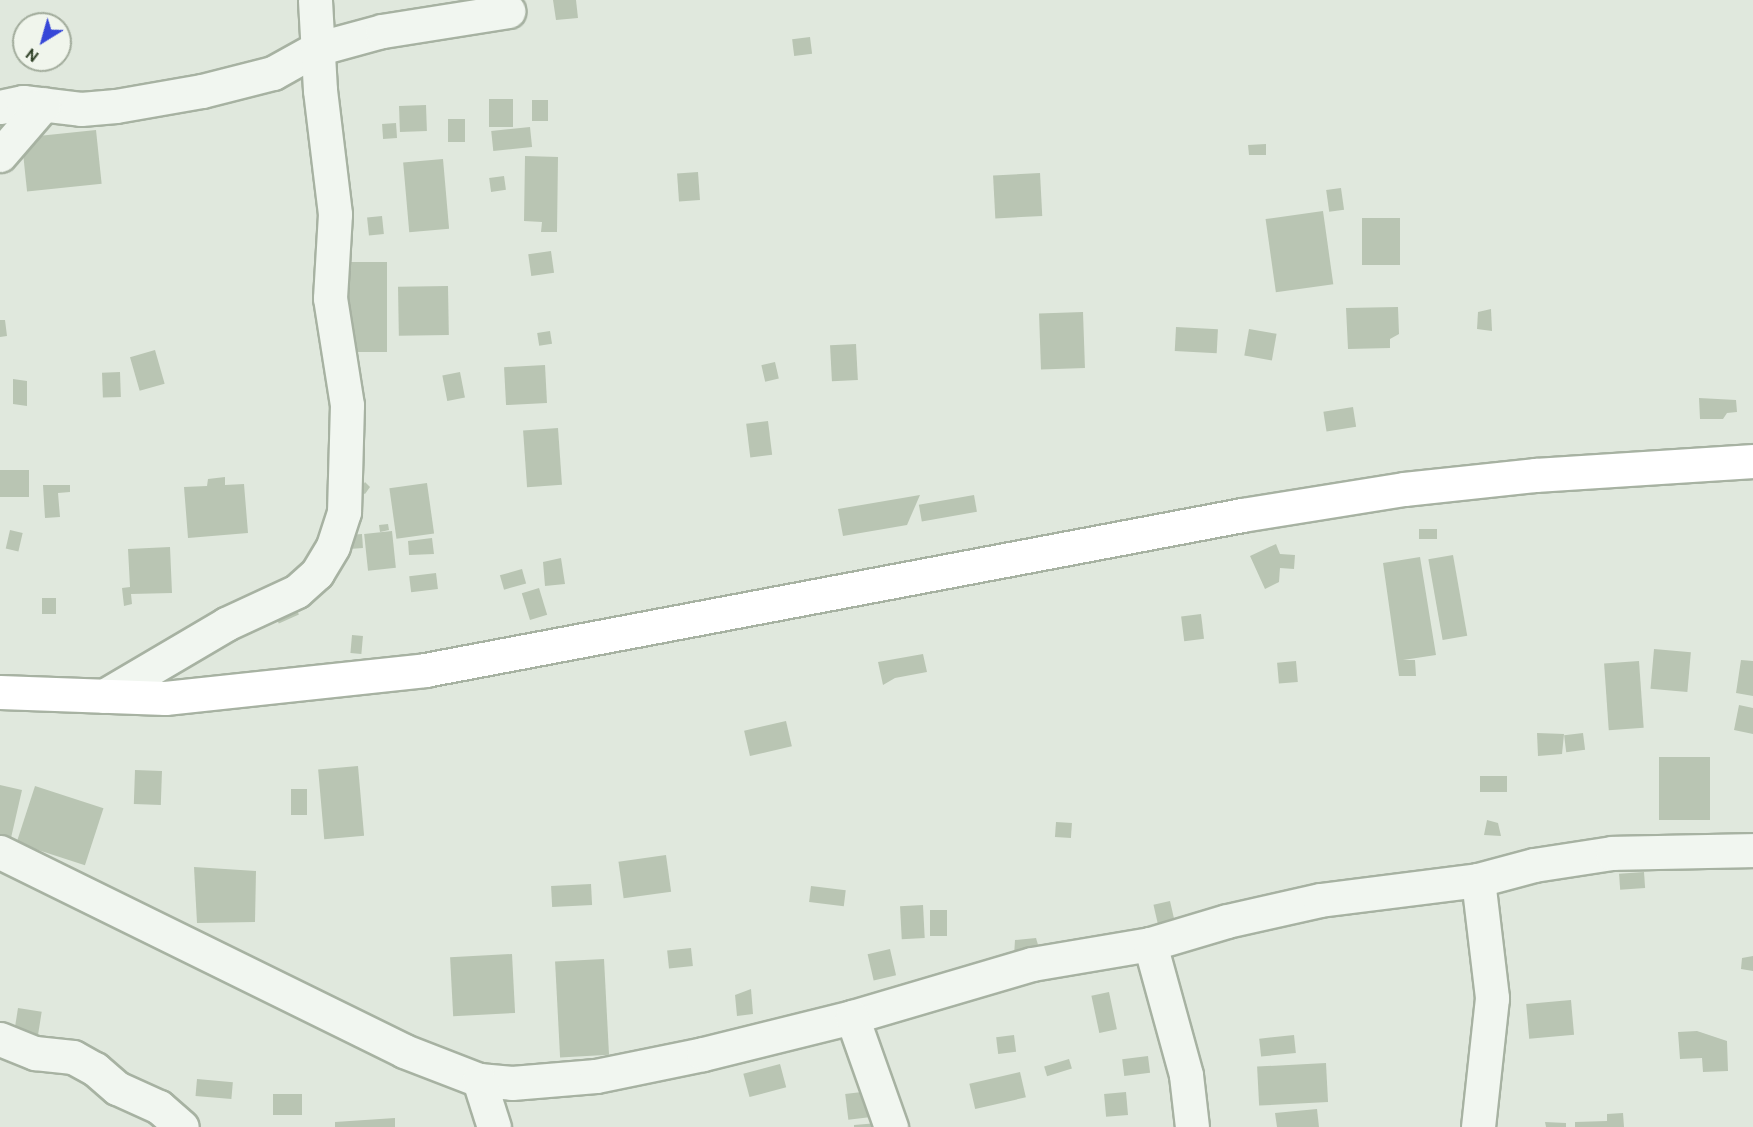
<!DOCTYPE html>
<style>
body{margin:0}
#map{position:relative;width:1753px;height:1127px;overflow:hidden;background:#e0e8dd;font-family:Cabin,sans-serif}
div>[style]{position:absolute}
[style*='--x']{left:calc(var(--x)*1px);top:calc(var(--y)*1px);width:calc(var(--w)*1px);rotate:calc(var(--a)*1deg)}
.building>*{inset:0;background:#b9c5b3;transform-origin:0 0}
.roads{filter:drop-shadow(2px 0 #a7b2a2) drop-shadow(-2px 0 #a7b2a2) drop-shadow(0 2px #a7b2a2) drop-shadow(0 -2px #a7b2a2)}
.street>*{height:33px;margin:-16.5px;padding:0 16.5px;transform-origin:16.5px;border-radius:16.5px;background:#f1f6f0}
.highway>*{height:33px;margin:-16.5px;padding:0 16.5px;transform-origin:16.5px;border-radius:16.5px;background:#fff}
span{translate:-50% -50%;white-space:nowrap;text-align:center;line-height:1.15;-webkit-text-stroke:6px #f0f5ec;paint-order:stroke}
.north{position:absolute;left:12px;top:12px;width:60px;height:60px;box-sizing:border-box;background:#f0f5ec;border:2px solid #a2ac9c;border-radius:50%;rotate:217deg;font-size:16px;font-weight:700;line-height:24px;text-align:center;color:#2d3f25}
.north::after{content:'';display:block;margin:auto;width:21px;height:27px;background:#3647d8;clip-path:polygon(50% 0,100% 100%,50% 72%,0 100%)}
</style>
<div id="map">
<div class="building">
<i style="clip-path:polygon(553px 0,576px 0,578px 18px,556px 20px)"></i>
<i style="left:810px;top:37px;width:17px;height:18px;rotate:83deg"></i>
<i style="left:489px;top:99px;width:24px;height:28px"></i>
<i style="left:532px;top:100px;width:16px;height:21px"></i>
<i style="left:426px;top:105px;width:26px;height:27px;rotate:88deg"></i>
<i style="left:448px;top:119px;width:17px;height:23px"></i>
<i style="left:396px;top:123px;width:15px;height:14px;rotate:86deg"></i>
<i style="left:530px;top:127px;width:20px;height:39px;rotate:84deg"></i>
<i style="left:96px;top:130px;width:54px;height:75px;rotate:84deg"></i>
<i style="clip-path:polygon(1266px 144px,1266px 155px,1249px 155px,1248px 145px)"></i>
<i style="clip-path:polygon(525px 156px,558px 157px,557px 232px,541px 232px,542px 222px,524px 221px)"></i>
<i style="left:443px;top:159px;width:70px;height:40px;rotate:85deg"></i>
<i style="left:698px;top:172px;width:28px;height:21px;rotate:86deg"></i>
<i style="left:1040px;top:173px;width:43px;height:47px;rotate:87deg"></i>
<i style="left:504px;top:176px;width:14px;height:15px;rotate:82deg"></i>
<i style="left:1341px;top:188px;width:22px;height:15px;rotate:82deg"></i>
<i style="left:1323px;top:211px;width:74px;height:58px;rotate:82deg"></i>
<i style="left:382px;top:216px;width:18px;height:15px;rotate:84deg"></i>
<i style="left:1362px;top:218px;width:38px;height:47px"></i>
<i style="left:551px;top:251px;width:22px;height:23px;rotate:82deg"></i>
<i style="left:344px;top:262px;width:43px;height:90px"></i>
<i style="left:448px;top:286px;width:49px;height:50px;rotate:89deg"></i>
<i style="clip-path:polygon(1398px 307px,1399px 334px,1390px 339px,1390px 348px,1348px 349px,1346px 308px)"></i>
<i style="clip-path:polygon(1491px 309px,1492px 331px,1477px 329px,1478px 312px)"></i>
<i style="left:1083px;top:312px;width:56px;height:44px;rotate:88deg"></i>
<i style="clip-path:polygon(0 320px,5px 320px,7px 336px,0 337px)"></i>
<i style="left:1176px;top:327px;width:42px;height:24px;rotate:3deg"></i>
<i style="left:1249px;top:329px;width:28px;height:27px;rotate:10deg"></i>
<i style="left:550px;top:331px;width:13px;height:13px;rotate:81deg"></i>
<i style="left:856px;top:344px;width:36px;height:26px;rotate:87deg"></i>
<i style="left:155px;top:350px;width:35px;height:26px;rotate:74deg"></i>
<i style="left:775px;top:362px;width:17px;height:14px;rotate:77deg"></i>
<i style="left:545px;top:365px;width:38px;height:41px;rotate:87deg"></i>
<i style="left:120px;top:372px;width:25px;height:18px;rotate:88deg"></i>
<i style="left:460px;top:372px;width:26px;height:18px;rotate:79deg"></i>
<i style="clip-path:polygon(13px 379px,27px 381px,27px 406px,13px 404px)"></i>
<i style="clip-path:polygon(1699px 398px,1736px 400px,1737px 412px,1727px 413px,1723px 419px,1700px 419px)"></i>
<i style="left:1353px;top:407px;width:20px;height:30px;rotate:81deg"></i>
<i style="left:768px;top:421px;width:34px;height:22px;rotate:83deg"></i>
<i style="left:558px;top:428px;width:57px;height:35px;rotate:86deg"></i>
<i style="left:0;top:470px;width:29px;height:27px"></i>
<i style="clip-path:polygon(225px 477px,225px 485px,244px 484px,248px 533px,188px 538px,184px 487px,207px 486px,208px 479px)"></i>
<i style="clip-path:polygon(365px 482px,370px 487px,365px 494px,359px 491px)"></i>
<i style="left:427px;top:483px;width:51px;height:38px;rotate:82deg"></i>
<i style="clip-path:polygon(43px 485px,70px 485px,70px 492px,58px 493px,60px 517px,45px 518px)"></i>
<i style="clip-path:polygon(920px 495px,907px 525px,843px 536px,838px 509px)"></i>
<i style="left:974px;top:495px;width:17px;height:56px;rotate:80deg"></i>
<i style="clip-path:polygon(388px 524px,389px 530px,380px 532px,379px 525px)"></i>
<i style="left:1437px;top:529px;width:10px;height:18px;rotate:90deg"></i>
<i style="left:10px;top:530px;width:13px;height:19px;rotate:13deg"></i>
<i style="left:392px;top:531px;width:37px;height:28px;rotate:84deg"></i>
<i style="left:362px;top:534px;width:14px;height:10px;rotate:86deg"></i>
<i style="clip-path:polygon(432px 538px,434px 554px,409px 555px,408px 541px)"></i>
<i style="clip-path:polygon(1276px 544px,1280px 554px,1295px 555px,1294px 569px,1280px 568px,1279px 582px,1265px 589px,1250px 556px)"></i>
<i style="clip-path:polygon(170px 547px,172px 593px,131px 594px,132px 604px,124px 606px,122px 588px,130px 587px,128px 549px)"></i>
<i style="left:1453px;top:555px;width:82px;height:25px;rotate:80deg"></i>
<i style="clip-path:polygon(1420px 557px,1436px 655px,1403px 660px,1415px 660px,1416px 676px,1399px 676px,1383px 563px)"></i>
<i style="clip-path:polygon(561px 558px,565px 584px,545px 586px,543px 562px)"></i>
<i style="left:522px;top:569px;width:15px;height:23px;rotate:74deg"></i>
<i style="left:436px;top:573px;width:16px;height:27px;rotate:83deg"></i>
<i style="left:539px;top:588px;width:28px;height:18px;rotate:73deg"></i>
<i style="left:42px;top:598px;width:14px;height:16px"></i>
<i style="left:292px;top:599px;width:17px;height:22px;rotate:66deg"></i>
<i style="left:1201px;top:614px;width:25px;height:20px;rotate:83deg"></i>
<i style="left:352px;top:635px;width:11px;height:18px;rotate:5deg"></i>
<i style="left:1654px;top:649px;width:37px;height:40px;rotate:5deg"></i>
<i style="clip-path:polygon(923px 654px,927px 672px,895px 678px,883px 685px,878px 662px)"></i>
<i style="clip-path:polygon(1741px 660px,1753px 661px,1753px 696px,1736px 693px)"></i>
<i style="left:1296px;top:661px;width:21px;height:19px;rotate:85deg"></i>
<i style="left:1639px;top:661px;width:67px;height:35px;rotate:86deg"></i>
<i style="clip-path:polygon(1739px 705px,1753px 708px,1753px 734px,1734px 730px)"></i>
<i style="left:786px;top:721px;width:26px;height:43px;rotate:77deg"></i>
<i style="clip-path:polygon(1537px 733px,1564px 734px,1562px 754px,1538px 756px)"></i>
<i style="left:1583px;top:733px;width:17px;height:19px;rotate:83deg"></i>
<i style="left:1659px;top:757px;width:51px;height:63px"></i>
<i style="left:358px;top:766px;width:70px;height:40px;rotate:85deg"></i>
<i style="left:135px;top:770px;width:27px;height:34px;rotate:2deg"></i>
<i style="left:1507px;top:776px;width:16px;height:27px;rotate:90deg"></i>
<i style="clip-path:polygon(0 785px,22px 790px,11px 838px,0 836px)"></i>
<i style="left:35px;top:786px;width:72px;height:60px;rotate:18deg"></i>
<i style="left:291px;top:789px;width:16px;height:26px"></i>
<i style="clip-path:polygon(1487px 820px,1498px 823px,1501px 836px,1484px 835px)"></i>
<i style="left:1056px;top:822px;width:16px;height:15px;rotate:4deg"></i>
<i style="left:666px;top:855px;width:37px;height:48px;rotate:82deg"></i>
<i style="clip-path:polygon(194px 867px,256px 871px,255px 922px,197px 923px)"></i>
<i style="left:1644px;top:872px;width:16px;height:25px;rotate:86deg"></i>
<i style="left:591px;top:884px;width:21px;height:40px;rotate:87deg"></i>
<i style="left:811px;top:886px;width:35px;height:16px;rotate:7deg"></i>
<i style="left:1170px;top:901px;width:23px;height:17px;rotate:77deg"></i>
<i style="left:923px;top:905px;width:33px;height:23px;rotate:87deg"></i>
<i style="left:930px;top:910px;width:17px;height:26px"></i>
<i style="clip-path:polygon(1036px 938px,1041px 955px,1014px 956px,1015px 940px)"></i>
<i style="left:691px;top:948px;width:18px;height:24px;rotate:84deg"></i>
<i style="left:890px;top:949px;width:27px;height:23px;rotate:77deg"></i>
<i style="left:512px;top:954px;width:59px;height:62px;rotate:87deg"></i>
<i style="clip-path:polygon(1753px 956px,1753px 971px,1741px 969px,1742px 958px)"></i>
<i style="left:604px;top:959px;width:96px;height:49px;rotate:87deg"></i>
<i style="clip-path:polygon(751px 989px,753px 1014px,737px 1016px,735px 995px)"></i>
<i style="left:1109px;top:992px;width:38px;height:18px;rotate:78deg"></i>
<i style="left:1571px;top:1000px;width:35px;height:45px;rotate:85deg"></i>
<i style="left:18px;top:1008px;width:24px;height:23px;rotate:9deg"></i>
<i style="clip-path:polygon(1697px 1031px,1727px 1041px,1728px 1071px,1703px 1072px,1702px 1058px,1680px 1059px,1678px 1032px)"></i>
<i style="left:1014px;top:1035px;width:17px;height:18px;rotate:83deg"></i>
<i style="left:1294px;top:1035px;width:18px;height:35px;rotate:84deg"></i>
<i style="left:1148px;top:1056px;width:17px;height:26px;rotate:83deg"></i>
<i style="left:1069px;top:1059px;width:10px;height:26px;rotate:73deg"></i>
<i style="left:1326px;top:1063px;width:39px;height:69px;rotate:87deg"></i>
<i style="left:780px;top:1064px;width:24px;height:38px;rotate:75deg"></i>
<i style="left:1020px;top:1072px;width:26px;height:52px;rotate:77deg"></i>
<i style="left:197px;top:1079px;width:36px;height:17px;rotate:5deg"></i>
<i style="left:870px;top:1091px;width:26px;height:25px;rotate:83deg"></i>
<i style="left:1126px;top:1092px;width:23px;height:22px;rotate:85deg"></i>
<i style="left:273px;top:1094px;width:29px;height:21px"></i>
<i style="clip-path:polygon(1317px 1109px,1319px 1127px,1277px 1127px,1275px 1113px)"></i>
<i style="clip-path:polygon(1623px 1113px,1624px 1127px,1575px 1127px,1575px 1122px,1607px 1121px,1607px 1114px)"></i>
<i style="clip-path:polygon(395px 1118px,395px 1127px,335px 1127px,335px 1122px)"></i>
<i style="clip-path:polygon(890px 1122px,890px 1127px,854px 1127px,854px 1125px)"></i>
<i style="clip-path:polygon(1545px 1122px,1566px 1123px,1566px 1127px,1546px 1127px)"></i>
</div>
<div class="roads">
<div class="street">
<i style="--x:0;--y:107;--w:24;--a:-12"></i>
<i style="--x:23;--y:102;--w:58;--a:6.9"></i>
<i style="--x:81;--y:109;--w:35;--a:-5"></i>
<i style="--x:116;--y:106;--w:87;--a:-9.9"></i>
<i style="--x:202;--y:91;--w:73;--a:-14.2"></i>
<i style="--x:273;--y:73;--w:49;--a:-29.2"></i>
<i style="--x:316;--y:49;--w:68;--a:-15.3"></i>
<i style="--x:382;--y:31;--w:128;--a:-9"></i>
<i style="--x:0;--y:155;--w:67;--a:-49.2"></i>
<i style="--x:104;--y:696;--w:142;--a:-30.5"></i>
<i style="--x:226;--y:624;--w:78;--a:-24.9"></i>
<i style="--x:297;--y:591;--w:27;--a:-42"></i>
<i style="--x:317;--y:573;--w:31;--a:-59"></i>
<i style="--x:333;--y:546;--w:36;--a:-72"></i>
<i style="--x:344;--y:512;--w:107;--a:-88.4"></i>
<i style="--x:347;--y:405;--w:108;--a:-99"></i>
<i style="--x:330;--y:298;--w:84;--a:-86.6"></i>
<i style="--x:335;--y:214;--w:125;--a:-96.9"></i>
<i style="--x:320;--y:90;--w:90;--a:-93.2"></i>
<i style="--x:0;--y:852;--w:450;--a:26.2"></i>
<i style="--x:404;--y:1051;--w:80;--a:21.1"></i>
<i style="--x:479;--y:1080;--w:33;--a:5"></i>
<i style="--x:512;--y:1083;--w:84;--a:-4.8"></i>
<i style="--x:596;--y:1076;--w:109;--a:-11.6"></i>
<i style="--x:703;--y:1054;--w:154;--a:-13.9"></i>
<i style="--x:852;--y:1017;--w:188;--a:-16.4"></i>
<i style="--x:1032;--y:964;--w:120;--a:-9.6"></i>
<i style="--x:1150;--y:944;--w:80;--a:-16.6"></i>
<i style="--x:1227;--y:921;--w:95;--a:-12.7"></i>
<i style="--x:1320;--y:900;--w:159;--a:-7.2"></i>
<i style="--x:1478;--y:880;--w:58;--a:-15"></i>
<i style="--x:1534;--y:865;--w:79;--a:-8.7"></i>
<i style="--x:1612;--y:853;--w:141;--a:-1.2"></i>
<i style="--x:1478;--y:880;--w:119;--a:83.2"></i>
<i style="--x:1492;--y:998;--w:130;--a:96.2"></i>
<i style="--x:1150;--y:944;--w:136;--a:74.6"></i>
<i style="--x:1186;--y:1075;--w:52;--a:83.4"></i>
<i style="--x:852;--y:1017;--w:117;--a:70.5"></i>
<i style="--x:0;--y:1039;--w:38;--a:22"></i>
<i style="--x:35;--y:1053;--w:38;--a:6"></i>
<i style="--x:73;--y:1057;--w:25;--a:29"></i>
<i style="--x:95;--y:1069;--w:29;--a:41"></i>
<i style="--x:117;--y:1088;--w:46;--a:24.3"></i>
<i style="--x:159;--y:1107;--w:30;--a:41"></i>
<i style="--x:479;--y:1080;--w:49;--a:72.3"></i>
</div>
<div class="highway">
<i style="--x:0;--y:692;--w:165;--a:2.1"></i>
<i style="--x:165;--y:698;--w:262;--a:-6.1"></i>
<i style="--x:425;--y:670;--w:832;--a:-10.74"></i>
<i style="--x:1242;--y:515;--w:164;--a:-9.1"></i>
<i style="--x:1404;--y:489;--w:133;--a:-6.1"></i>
<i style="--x:1536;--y:475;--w:217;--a:-3.7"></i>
</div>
</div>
<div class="north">N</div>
</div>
